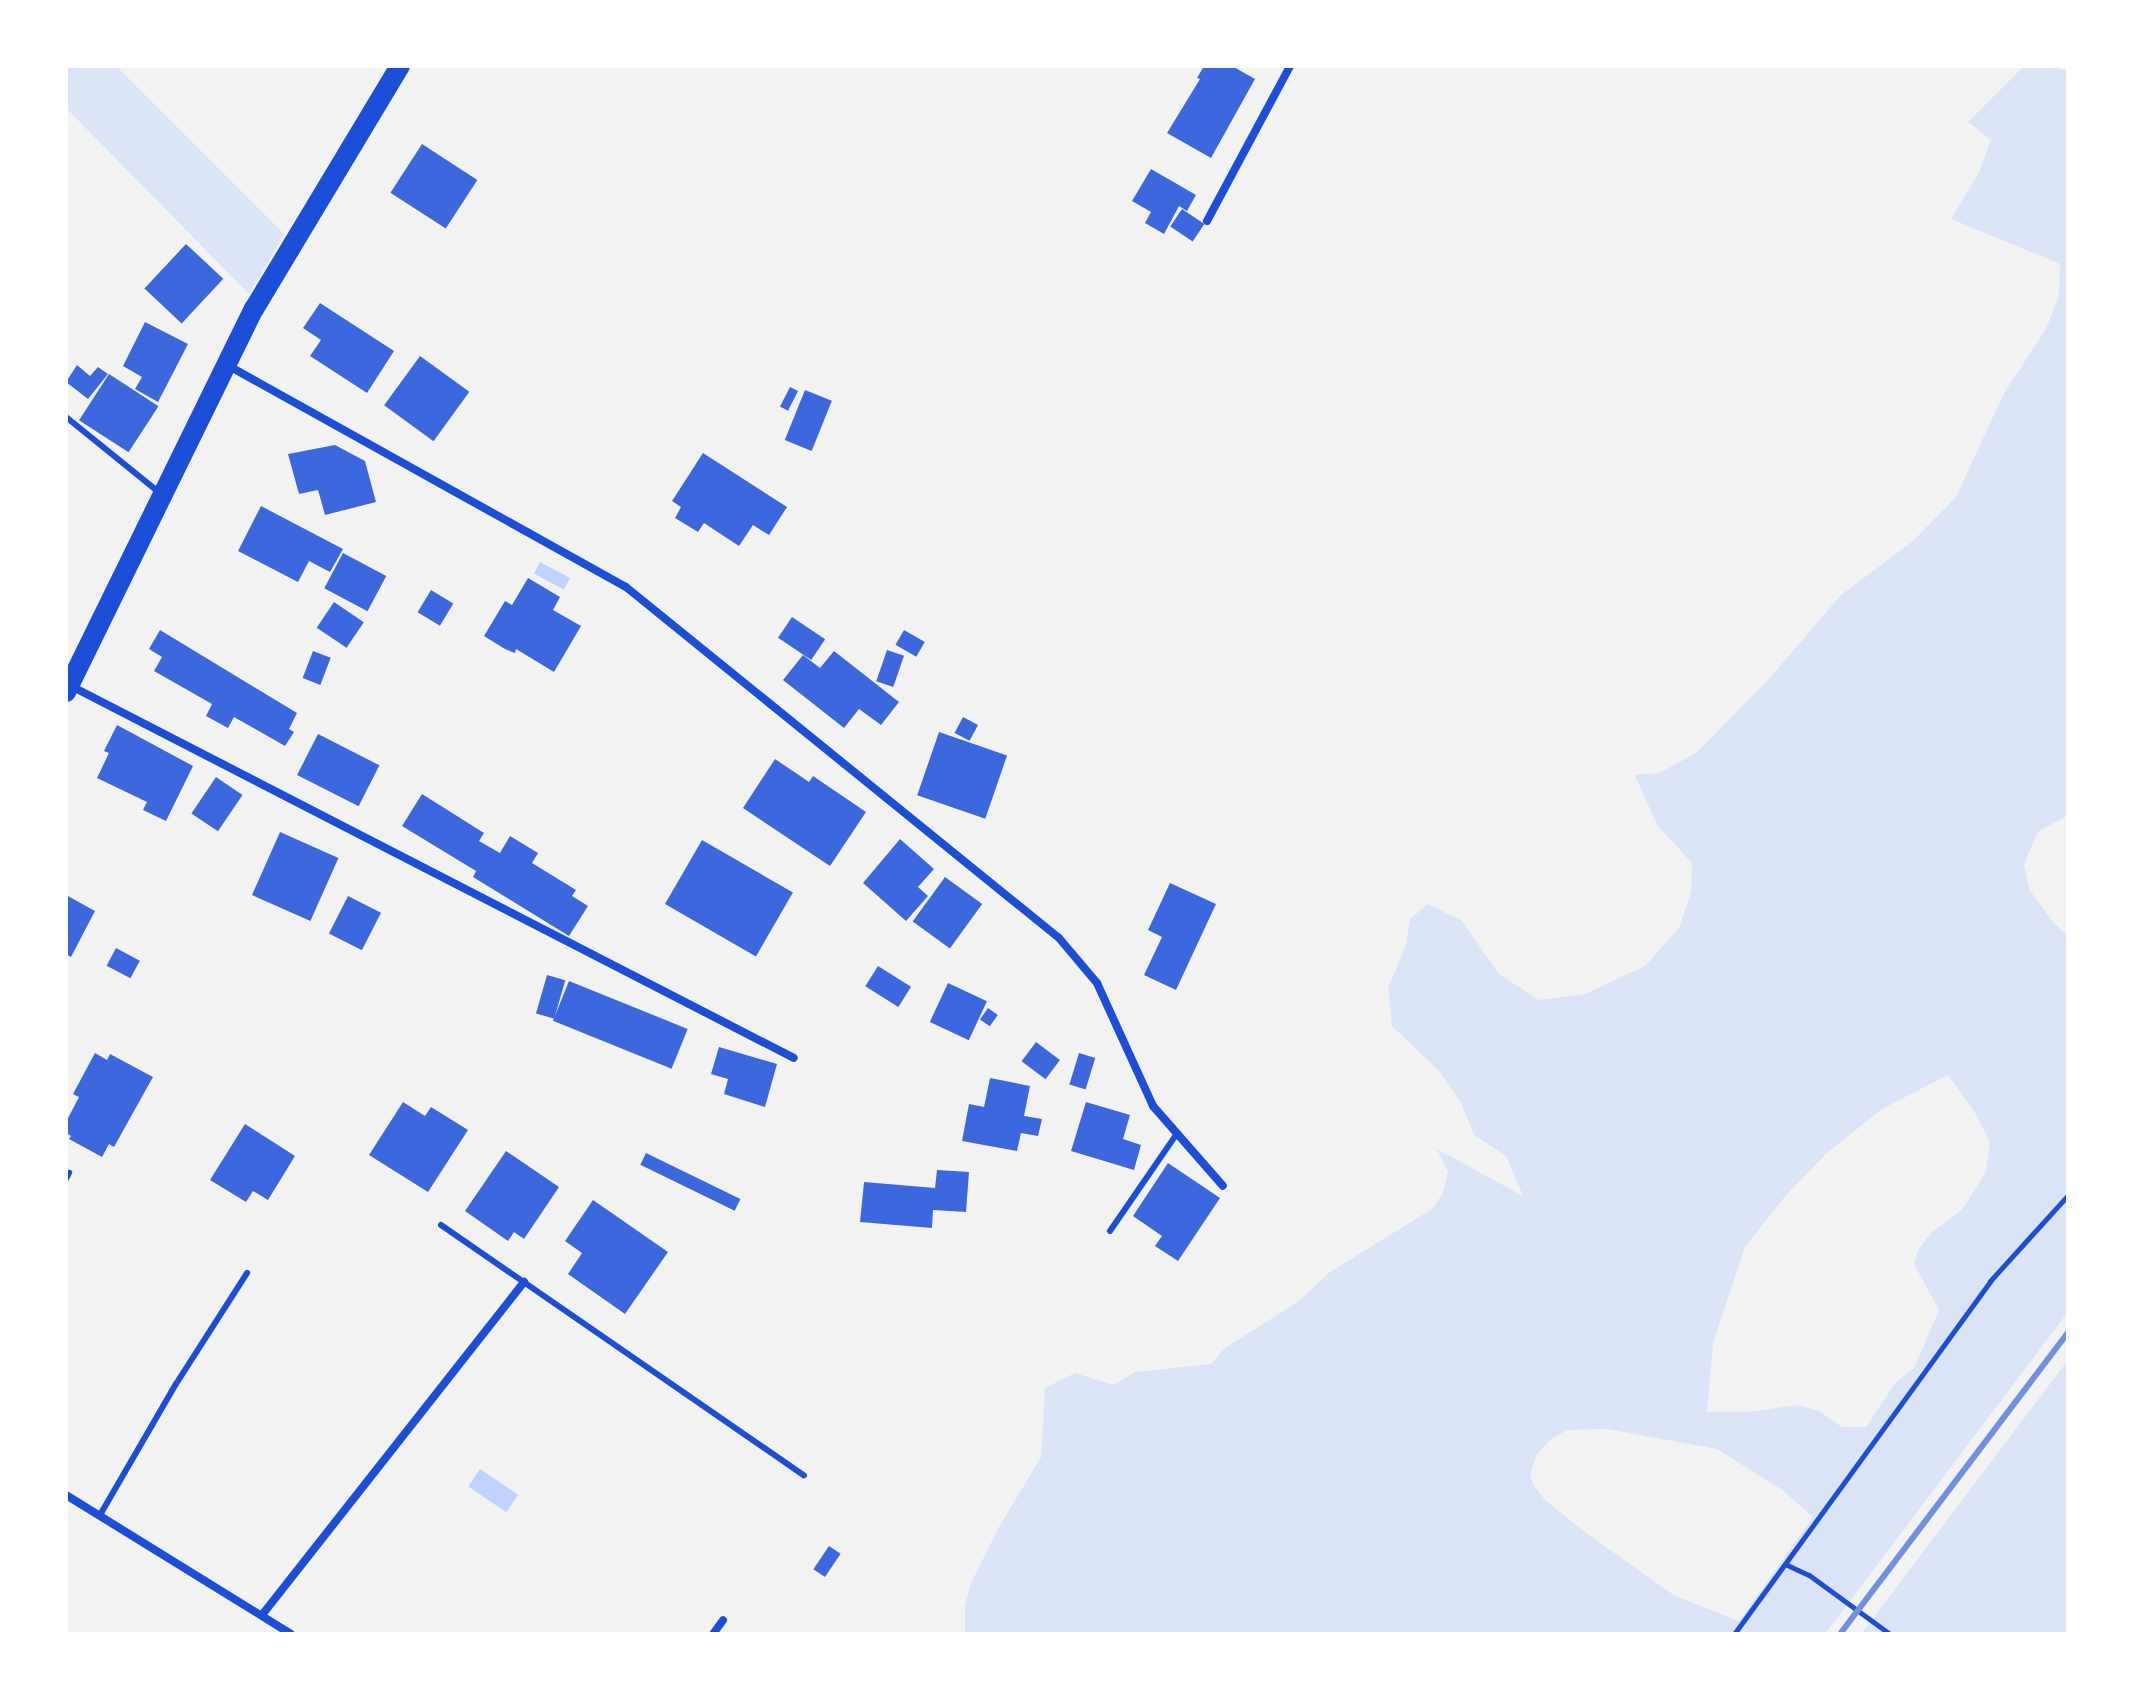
<!DOCTYPE html>
<style>
body{margin:0}
#map{position:relative;width:2134px;height:1700px;overflow:hidden;background:#f2f2f2;font-family:Poppins,sans-serif}
div>[style]{position:absolute}
[style*='--x']{left:calc(var(--x)*1px);top:calc(var(--y)*1px);width:calc(var(--w)*1px);rotate:calc(var(--a)*1deg)}
.green>*{inset:0;background:#dbe4f7}
.water>*{inset:0;background:#bfd3fe;transform-origin:0 0}
.building>*{inset:0;background:#3d67dc;transform-origin:0 0}
.path>*{height:5px;margin:-2.5px;padding:0 2.5px;transform-origin:2.5px;border-radius:2.5px;background:#1d4ed8}
.service>*{height:6px;margin:-3px;padding:0 3px;transform-origin:3px;border-radius:3px;background:#1d4ed8}
.minor>*{height:8px;margin:-4px;padding:0 4px;transform-origin:4px;border-radius:4px;background:#1d4ed8}
.primary>*{height:20px;margin:-10px;padding:0 10px;transform-origin:10px;border-radius:10px;background:#1d4ed8}
.rail>*{height:6px;margin:-3px;padding:0 3px;transform-origin:3px;border-radius:3px;background:#7290e2}
span{translate:-50% -50%;white-space:nowrap;text-align:center;line-height:1.15;-webkit-text-stroke:6px #fff;paint-order:stroke}
.frame{position:absolute;inset:0;border:68px solid #fff;pointer-events:none}
</style>
<div id="map">
<div class="green">
<i style="clip-path:polygon(66px 66px,116px 66px,284px 234px,249px 294px,66px 108px)"></i>
<i style="clip-path:polygon(evenodd,2024px 66px,2050px 66px,2068px 71px,2068px 815px,2038px 832px,2024px 864px,2029px 889px,2053px 922px,2068px 936px,2068px 1312px,1825px 1634px,965px 1634px,965px 1605px,971px 1583px,999px 1527px,1041px 1457px,1045px 1388px,1075px 1373px,1114px 1385px,1135px 1372px,1211px 1364px,1225px 1348px,1299px 1301px,1330px 1272px,1432px 1209px,1443px 1193px,1448px 1172px,1437px 1149px,1523px 1196px,1506px 1156px,1474px 1135px,1461px 1103px,1440px 1072px,1392px 1026px,1388px 988px,1406px 945px,1410px 919px,1428px 904px,1462px 921px,1499px 974px,1539px 1000px,1585px 994px,1645px 966px,1679px 928px,1691px 892px,1692px 863px,1657px 825px,1635px 775px,1659px 773px,1696px 753px,1768px 680px,1841px 595px,1913px 541px,1956px 497px,2004px 393px,2046px 329px,2059px 296px,2060px 264px,1951px 219px,1978px 174px,1991px 140px,1968px 122px,2024px 66px,1948px 1075px,1974px 1111px,1990px 1142px,1986px 1172px,1962px 1210px,1931px 1233px,1918px 1250px,1914px 1264px,1939px 1310px,1914px 1368px,1896px 1382px,1866px 1427px,1842px 1427px,1819px 1411px,1798px 1405px,1748px 1412px,1707px 1412px,1713px 1343px,1745px 1247px,1787px 1194px,1827px 1153px,1882px 1109px,1948px 1075px,2024px 66px,1606px 1429px,1717px 1449px,1781px 1489px,1813px 1517px,1739px 1621px,1675px 1596px,1585px 1532px,1545px 1500px,1534px 1486px,1530px 1475px,1537px 1454px,1551px 1439px,1567px 1430px,1606px 1429px)"></i>
<i style="clip-path:polygon(2068px 1360px,2068px 1634px,1861px 1634px)"></i>
</div>
<div class="water">
<i style="left:540px;top:562px;width:34px;height:13px;rotate:28deg"></i>
<i style="left:480px;top:1469px;width:46px;height:21px;rotate:34deg"></i>
</div>
<div class="building">
<i style="clip-path:polygon(1204px 66px,1232px 66px,1255px 79px,1211px 158px,1167px 133px,1200px 79px,1197px 78px)"></i>
<i style="left:422px;top:144px;width:66px;height:58px;rotate:33deg"></i>
<i style="clip-path:polygon(1151px 169px,1196px 195px,1187px 211px,1179px 206px,1164px 234px,1145px 223px,1151px 212px,1132px 201px)"></i>
<i style="left:1182px;top:209px;width:27px;height:21px;rotate:34deg"></i>
<i style="left:186px;top:244px;width:51px;height:61px;rotate:43deg"></i>
<i style="clip-path:polygon(320px 303px,394px 351px,367px 393px,310px 356px,321px 340px,303px 328px)"></i>
<i style="clip-path:polygon(145px 322px,188px 344px,158px 402px,135px 389px,142px 377px,123px 366px)"></i>
<i style="left:420px;top:356px;width:61px;height:61px;rotate:36deg"></i>
<i style="clip-path:polygon(77px 365px,90px 376px,98px 367px,108px 374px,88px 399px,66px 382px)"></i>
<i style="left:109px;top:374px;width:59px;height:55px;rotate:33deg"></i>
<i style="left:790px;top:387px;width:9px;height:22px;rotate:27deg"></i>
<i style="left:805px;top:390px;width:29px;height:54px;rotate:22deg"></i>
<i style="clip-path:polygon(335px 445px,365px 461px,376px 502px,325px 515px,318px 490px,299px 494px,288px 454px)"></i>
<i style="clip-path:polygon(703px 453px,787px 507px,769px 535px,753px 525px,739px 546px,704px 523px,698px 532px,675px 518px,681px 507px,672px 501px)"></i>
<i style="clip-path:polygon(261px 506px,343px 549px,330px 572px,309px 561px,298px 582px,238px 551px)"></i>
<i style="left:343px;top:553px;width:49px;height:40px;rotate:28deg"></i>
<i style="clip-path:polygon(528px 578px,560px 597px,553px 610px,581px 626px,554px 672px,516px 649px,515px 653px,505px 649px,484px 636px,505px 601px,512px 605px)"></i>
<i style="left:431px;top:590px;width:26px;height:26px;rotate:31deg"></i>
<i style="left:334px;top:602px;width:36px;height:31px;rotate:34deg"></i>
<i style="left:792px;top:617px;width:40px;height:25px;rotate:34deg"></i>
<i style="clip-path:polygon(160px 630px,297px 713px,289px 729px,294px 732px,285px 746px,234px 717px,228px 728px,206px 716px,212px 704px,154px 671px,162px 657px,149px 649px)"></i>
<i style="left:904px;top:630px;width:24px;height:17px;rotate:30deg"></i>
<i style="left:887px;top:650px;width:18px;height:33px;rotate:19deg"></i>
<i style="left:313px;top:651px;width:19px;height:29px;rotate:21deg"></i>
<i style="clip-path:polygon(834px 651px,899px 702px,881px 725px,859px 709px,844px 728px,783px 680px,803px 655px,820px 668px)"></i>
<i style="left:963px;top:717px;width:17px;height:18px;rotate:28deg"></i>
<i style="clip-path:polygon(117px 725px,193px 766px,166px 821px,143px 810px,147px 802px,97px 778px,109px 753px,104px 751px)"></i>
<i style="left:939px;top:732px;width:72px;height:67px;rotate:19deg"></i>
<i style="left:318px;top:734px;width:69px;height:46px;rotate:27deg"></i>
<i style="clip-path:polygon(775px 759px,809px 782px,813px 776px,866px 812px,830px 866px,743px 808px)"></i>
<i style="left:216px;top:777px;width:32px;height:44px;rotate:34deg"></i>
<i style="clip-path:polygon(422px 794px,484px 833px,479px 841px,500px 853px,510px 836px,538px 853px,532px 863px,576px 890px,572px 896px,588px 906px,569px 936px,473px 877px,476px 871px,402px 826px)"></i>
<i style="left:280px;top:832px;width:64px;height:69px;rotate:24deg"></i>
<i style="clip-path:polygon(900px 839px,934px 869px,918px 887px,928px 896px,906px 921px,863px 883px)"></i>
<i style="left:702px;top:840px;width:105px;height:74px;rotate:30deg"></i>
<i style="left:945px;top:877px;width:46px;height:55px;rotate:36deg"></i>
<i style="clip-path:polygon(1170px 883px,1216px 904px,1176px 990px,1144px 975px,1162px 937px,1148px 930px)"></i>
<i style="clip-path:polygon(66px 895px,95px 911px,71px 957px,66px 954px)"></i>
<i style="left:348px;top:896px;width:37px;height:42px;rotate:27deg"></i>
<i style="left:116px;top:948px;width:27px;height:20px;rotate:28deg"></i>
<i style="left:878px;top:966px;width:39px;height:24px;rotate:32deg"></i>
<i style="left:547px;top:975px;width:19px;height:40px;rotate:16deg"></i>
<i style="left:569px;top:981px;width:128px;height:43px;rotate:22deg"></i>
<i style="left:948px;top:983px;width:43px;height:43px;rotate:25deg"></i>
<i style="left:988px;top:1008px;width:12px;height:14px;rotate:35deg"></i>
<i style="left:1036px;top:1042px;width:30px;height:24px;rotate:37deg"></i>
<i style="clip-path:polygon(719px 1047px,777px 1064px,765px 1107px,724px 1094px,728px 1079px,711px 1074px)"></i>
<i style="clip-path:polygon(95px 1053px,107px 1060px,110px 1054px,153px 1077px,114px 1147px,109px 1144px,102px 1157px,69px 1139px,71px 1136px,66px 1133px,66px 1122px,79px 1097px,73px 1094px)"></i>
<i style="left:1079px;top:1053px;width:17px;height:33px;rotate:17deg"></i>
<i style="clip-path:polygon(990px 1078px,1030px 1086px,1024px 1116px,1042px 1119px,1038px 1136px,1021px 1133px,1017px 1151px,962px 1141px,969px 1104px,984px 1107px)"></i>
<i style="clip-path:polygon(403px 1102px,425px 1116px,431px 1107px,468px 1130px,428px 1192px,369px 1155px)"></i>
<i style="clip-path:polygon(1086px 1102px,1130px 1115px,1123px 1139px,1141px 1145px,1134px 1170px,1071px 1151px)"></i>
<i style="clip-path:polygon(245px 1124px,295px 1156px,268px 1200px,253px 1191px,246px 1202px,210px 1180px)"></i>
<i style="clip-path:polygon(506px 1151px,559px 1187px,524px 1239px,514px 1232px,508px 1241px,465px 1211px)"></i>
<i style="left:646px;top:1153px;width:105px;height:13px;rotate:26deg"></i>
<i style="clip-path:polygon(1168px 1163px,1220px 1198px,1178px 1261px,1155px 1246px,1162px 1236px,1133px 1216px)"></i>
<i style="clip-path:polygon(937px 1170px,969px 1172px,966px 1212px,933px 1210px,932px 1228px,860px 1222px,864px 1182px,935px 1188px)"></i>
<i style="clip-path:polygon(593px 1200px,668px 1252px,625px 1314px,568px 1274px,582px 1253px,565px 1241px)"></i>
<i style="left:829px;top:1546px;width:14px;height:28px;rotate:34deg"></i>
</div>
<div class="path">
<i style="--x:1785;--y:1564;--w:26;--a:25"></i>
<i style="--x:1809;--y:1575;--w:100;--a:36.1"></i>
<i style="--x:1734;--y:1634;--w:436;--a:-54"></i>
<i style="--x:1990;--y:1281;--w:116;--a:-47.8"></i>
</div>
<div class="service">
<i style="--x:66;--y:417;--w:121;--a:39"></i>
<i style="--x:66;--y:1179;--w:7;--a:-63"></i>
<i style="--x:441;--y:1225;--w:441;--a:34.6"></i>
<i style="--x:1110;--y:1231;--w:116;--a:-55.5"></i>
<i style="--x:100;--y:1515;--w:151;--a:-59.9"></i>
<i style="--x:176;--y:1384;--w:132;--a:-57.4"></i>
</div>
<div class="minor">
<i style="--x:1207;--y:221;--w:176;--a:-61.8"></i>
<i style="--x:227;--y:365;--w:457;--a:29.1"></i>
<i style="--x:626;--y:587;--w:557;--a:39.03"></i>
<i style="--x:1059;--y:938;--w:59;--a:49.8"></i>
<i style="--x:1097;--y:983;--w:135;--a:65.5"></i>
<i style="--x:1153;--y:1106;--w:106;--a:48.8"></i>
<i style="--x:69;--y:685;--w:815;--a:27.23"></i>
<i style="--x:66;--y:1495;--w:264;--a:31.7"></i>
<i style="--x:262;--y:1615;--w:424;--a:-51.8"></i>
<i style="--x:713;--y:1634;--w:17;--a:-54"></i>
</div>
<div class="primary">
<i style="--x:66;--y:692;--w:427;--a:-63.9"></i>
<i style="--x:254;--y:309;--w:283;--a:-59"></i>
</div>
<div class="rail">
<i style="--x:1840;--y:1634;--w:378;--a:-52.9"></i>
</div>
<div class="frame"></div>
</div>
